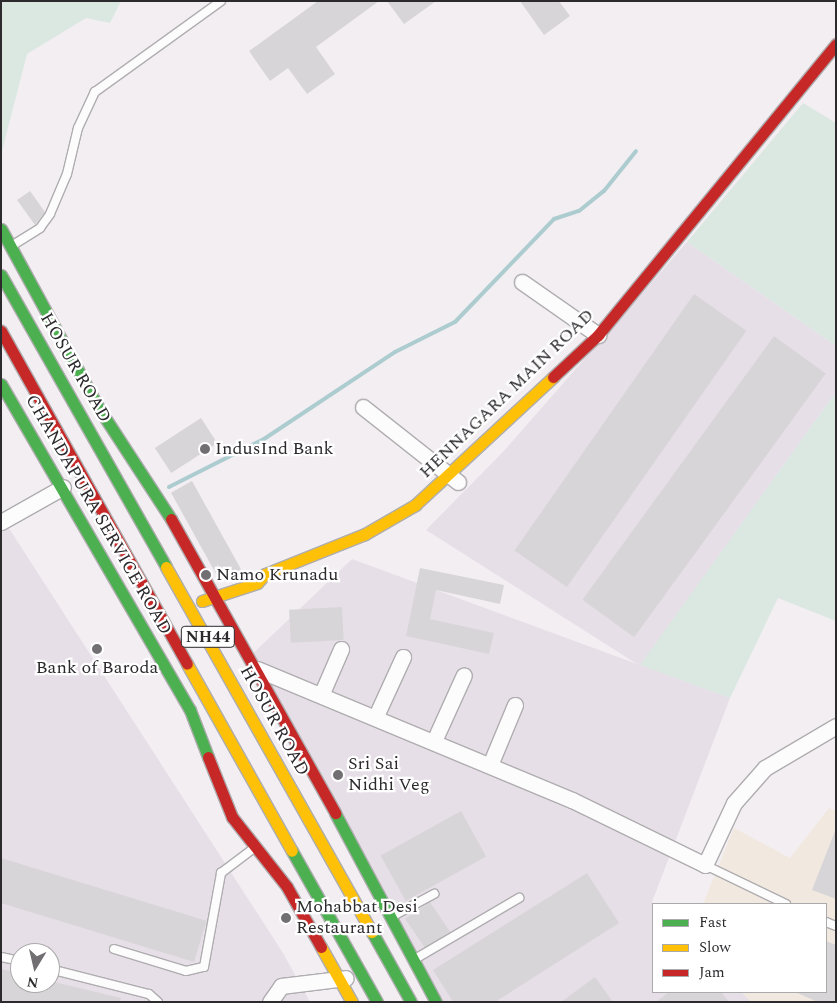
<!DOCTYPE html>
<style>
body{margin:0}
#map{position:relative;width:837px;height:1003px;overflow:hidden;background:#f2eef2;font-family:Spectral,serif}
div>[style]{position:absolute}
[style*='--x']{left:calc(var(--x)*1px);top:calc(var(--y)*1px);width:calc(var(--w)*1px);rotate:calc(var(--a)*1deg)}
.commercial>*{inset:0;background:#f1e8df}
.built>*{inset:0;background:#e7dfe7}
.green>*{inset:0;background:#dbe8e2}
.stream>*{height:4px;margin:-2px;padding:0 2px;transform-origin:2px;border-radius:2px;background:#acccd0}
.building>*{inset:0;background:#d8d5d8;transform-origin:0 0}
.roads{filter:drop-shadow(1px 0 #afadaf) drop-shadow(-1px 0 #afadaf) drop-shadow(0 1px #afadaf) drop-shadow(0 -1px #afadaf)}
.lane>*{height:8px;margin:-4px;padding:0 4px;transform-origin:4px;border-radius:4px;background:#fdfcfd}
.street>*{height:15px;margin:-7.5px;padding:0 7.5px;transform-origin:7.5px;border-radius:7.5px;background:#fdfcfd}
.fast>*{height:11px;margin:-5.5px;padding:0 5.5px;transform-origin:5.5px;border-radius:5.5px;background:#4caf50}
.slow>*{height:11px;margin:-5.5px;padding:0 5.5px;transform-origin:5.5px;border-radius:5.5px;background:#ffc107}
.jam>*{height:11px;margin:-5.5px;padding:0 5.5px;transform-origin:5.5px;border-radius:5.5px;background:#c62828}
.dots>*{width:14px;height:14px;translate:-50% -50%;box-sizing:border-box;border:2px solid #fff;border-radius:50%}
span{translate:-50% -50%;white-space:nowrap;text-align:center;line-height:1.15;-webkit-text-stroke:4.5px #fff;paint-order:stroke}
.shield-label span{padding:1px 4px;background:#fff;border:1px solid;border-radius:4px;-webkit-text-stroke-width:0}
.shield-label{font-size:16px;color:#2c2a2d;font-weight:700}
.street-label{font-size:18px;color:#2c2a2d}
.poi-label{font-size:18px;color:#2c2a2d}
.left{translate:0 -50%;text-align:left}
.frame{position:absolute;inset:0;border:2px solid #2c2a2d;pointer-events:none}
.legend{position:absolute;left:652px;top:903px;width:175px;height:90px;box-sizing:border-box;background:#fff;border:1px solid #abaaab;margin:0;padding:6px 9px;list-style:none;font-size:15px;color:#2c2a2d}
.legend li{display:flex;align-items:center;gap:10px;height:25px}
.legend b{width:25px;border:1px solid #abaaab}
.north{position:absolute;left:10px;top:943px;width:50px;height:50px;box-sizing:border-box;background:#fff;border:1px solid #abaaab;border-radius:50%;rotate:189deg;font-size:14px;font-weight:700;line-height:20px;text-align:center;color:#2c2a2d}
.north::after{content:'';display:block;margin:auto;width:18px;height:22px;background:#716f72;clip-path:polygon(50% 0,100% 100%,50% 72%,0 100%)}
</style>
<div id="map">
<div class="commercial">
<i style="clip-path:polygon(829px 808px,836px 811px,836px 1002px,751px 1002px,741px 992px,826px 992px,826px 904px,703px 904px,734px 828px,790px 858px)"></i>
</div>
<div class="built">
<i style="clip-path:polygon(687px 242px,836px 346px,836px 392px,641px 665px,730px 698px,652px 902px,653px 992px,741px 992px,751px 1002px,442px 1002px,246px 660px,352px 559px,637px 664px,426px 530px,502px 453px)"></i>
<i style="clip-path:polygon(evenodd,1px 516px,283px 953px,310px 1002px,1px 1002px,1px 516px,20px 953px,50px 953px,50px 983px,20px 983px,20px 953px)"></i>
</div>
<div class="green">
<i style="clip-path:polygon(1px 1px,121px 1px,110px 23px,86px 18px,27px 54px,1px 155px)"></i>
<i style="clip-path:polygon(803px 103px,836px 123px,836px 346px,687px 242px)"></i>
<i style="clip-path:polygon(836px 392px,836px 621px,778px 598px,730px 698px,640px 665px)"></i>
</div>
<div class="stream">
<i style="--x:169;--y:487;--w:106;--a:-26.8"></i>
<i style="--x:264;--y:439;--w:157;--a:-33.6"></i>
<i style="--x:395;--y:352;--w:67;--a:-26.6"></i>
<i style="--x:455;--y:322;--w:143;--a:-46.1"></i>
<i style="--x:554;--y:219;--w:26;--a:-18"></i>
<i style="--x:579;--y:211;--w:32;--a:-39"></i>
<i style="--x:604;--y:191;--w:51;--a:-51.3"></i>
</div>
<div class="building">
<i style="clip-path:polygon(318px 1px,379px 1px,316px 47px,335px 74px,307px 94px,288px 68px,270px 81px,249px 51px)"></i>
<i style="clip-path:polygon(387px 1px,436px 1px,404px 24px)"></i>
<i style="clip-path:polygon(520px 1px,559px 1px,570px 16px,544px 35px)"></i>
<i style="clip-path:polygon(30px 191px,45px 212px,35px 225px,17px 200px)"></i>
<i style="left:694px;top:294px;width:64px;height:313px;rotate:35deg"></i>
<i style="left:774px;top:336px;width:64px;height:326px;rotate:36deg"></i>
<i style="left:201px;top:418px;width:30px;height:55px;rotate:57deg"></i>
<i style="left:192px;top:481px;width:101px;height:24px;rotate:61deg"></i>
<i style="clip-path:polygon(420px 568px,504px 585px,500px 604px,436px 590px,430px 619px,494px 633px,489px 654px,406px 636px)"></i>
<i style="left:342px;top:607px;width:33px;height:53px;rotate:87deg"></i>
<i style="left:461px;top:811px;width:52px;height:92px;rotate:61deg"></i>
<i style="clip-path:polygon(835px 831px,836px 831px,836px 899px,812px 890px)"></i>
<i style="left:1px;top:858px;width:215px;height:43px;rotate:17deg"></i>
<i style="clip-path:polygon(587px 873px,619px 923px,495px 1002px,453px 1002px,433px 970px)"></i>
<i style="left:430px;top:902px;width:36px;height:30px;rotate:56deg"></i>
<i style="clip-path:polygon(826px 941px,836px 945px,836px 1002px,818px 1002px,795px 992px,826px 992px)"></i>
<i style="clip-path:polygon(1px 969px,20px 973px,20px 983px,50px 981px,121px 998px,120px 1002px,1px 1002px)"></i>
<i style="clip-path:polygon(595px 977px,613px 1002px,561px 1002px)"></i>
<i style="clip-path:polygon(669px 992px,721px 992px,729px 1002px,656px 1002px)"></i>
</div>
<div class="roads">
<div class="lane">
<i style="--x:13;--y:245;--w:32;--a:-32"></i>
<i style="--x:40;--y:228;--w:17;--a:-54"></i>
<i style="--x:50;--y:214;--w:43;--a:-67"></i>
<i style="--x:67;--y:174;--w:47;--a:-76.6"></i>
<i style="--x:78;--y:128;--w:40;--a:-65"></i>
<i style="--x:95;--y:92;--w:155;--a:-35.8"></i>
<i style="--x:705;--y:865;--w:90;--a:25.7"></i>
<i style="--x:393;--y:916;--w:47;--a:-28.2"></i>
<i style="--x:826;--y:922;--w:11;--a:22"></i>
<i style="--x:114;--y:949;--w:75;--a:17"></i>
<i style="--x:186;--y:971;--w:18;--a:-13"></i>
<i style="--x:204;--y:967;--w:96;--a:-79.7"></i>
<i style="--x:221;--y:873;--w:40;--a:-37"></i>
<i style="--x:1;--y:957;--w:19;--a:12"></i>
<i style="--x:415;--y:959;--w:121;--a:-30.4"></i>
<i style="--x:50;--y:969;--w:102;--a:14.2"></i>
<i style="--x:149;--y:994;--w:12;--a:42"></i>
</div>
<div class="street">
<i style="--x:522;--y:282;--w:93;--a:34.9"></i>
<i style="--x:363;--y:407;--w:121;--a:38.3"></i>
<i style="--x:1;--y:522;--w:71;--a:-29.4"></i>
<i style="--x:257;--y:669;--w:341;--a:22.6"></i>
<i style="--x:572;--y:800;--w:148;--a:26"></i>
<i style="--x:705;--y:865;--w:68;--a:-64.9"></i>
<i style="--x:734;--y:803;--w:47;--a:-48.5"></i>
<i style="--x:765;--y:768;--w:82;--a:-30.6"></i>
<i style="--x:322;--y:693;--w:48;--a:-66.6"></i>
<i style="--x:376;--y:716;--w:65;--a:-65.4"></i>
<i style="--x:434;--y:741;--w:72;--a:-65.6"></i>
<i style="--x:490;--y:765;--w:65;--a:-67.4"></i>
<i style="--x:270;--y:1002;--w:19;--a:-55"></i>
<i style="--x:281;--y:986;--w:65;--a:-7"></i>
</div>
<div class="fast">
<i style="--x:1;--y:229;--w:203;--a:61.4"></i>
<i style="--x:98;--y:407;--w:134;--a:56.9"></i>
<i style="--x:1;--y:275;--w:335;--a:60.5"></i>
<i style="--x:1;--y:384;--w:377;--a:59.9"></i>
<i style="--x:190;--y:710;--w:50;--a:69"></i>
<i style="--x:335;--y:813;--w:214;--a:61.9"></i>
<i style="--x:292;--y:851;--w:173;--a:60.6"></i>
<i style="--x:372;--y:932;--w:80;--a:60.9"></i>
</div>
<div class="slow">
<i style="--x:166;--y:567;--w:419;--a:60.6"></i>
<i style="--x:202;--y:601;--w:58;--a:-18.1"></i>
<i style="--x:257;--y:583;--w:12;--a:-48"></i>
<i style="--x:265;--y:574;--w:108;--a:-21.8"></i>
<i style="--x:365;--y:534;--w:58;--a:-30.1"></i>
<i style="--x:415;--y:505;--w:188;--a:-42.8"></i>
<i style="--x:187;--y:664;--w:214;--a:60.7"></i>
<i style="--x:321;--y:947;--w:63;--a:60.6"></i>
</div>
<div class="jam">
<i style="--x:1;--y:331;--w:381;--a:60.8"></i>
<i style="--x:553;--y:377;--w:62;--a:-43"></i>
<i style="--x:598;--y:335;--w:376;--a:-50.7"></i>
<i style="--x:171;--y:519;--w:337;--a:60.8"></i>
<i style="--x:208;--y:757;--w:65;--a:68.2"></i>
<i style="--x:232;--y:817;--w:89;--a:51.8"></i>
<i style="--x:287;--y:887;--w:69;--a:60.5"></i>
</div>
</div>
<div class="dots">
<i style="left:205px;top:449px;background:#716f72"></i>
<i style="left:206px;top:575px;background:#716f72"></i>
<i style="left:97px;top:649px;background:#716f72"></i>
<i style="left:338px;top:775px;background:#716f72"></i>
<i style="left:286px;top:918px;background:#716f72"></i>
</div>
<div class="shield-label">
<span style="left:208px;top:637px">NH44</span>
</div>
<div class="street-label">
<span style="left:75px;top:368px;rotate:60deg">HOSUR ROAD</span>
<span style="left:507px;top:394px;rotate:-44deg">HENNAGARA MAIN ROAD</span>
<span style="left:98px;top:515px;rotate:60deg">CHANDAPURA SERVICE ROAD</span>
<span style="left:274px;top:721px;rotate:61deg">HOSUR ROAD</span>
</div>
<div class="poi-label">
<span class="left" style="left:215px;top:449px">IndusInd Bank</span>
<span class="left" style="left:216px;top:575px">Namo Krunadu</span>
<span style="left:97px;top:668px">Bank of Baroda</span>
<span class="left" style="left:348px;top:775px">Sri Sai<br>Nidhi Veg</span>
<span class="left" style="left:296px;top:918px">Mohabbat Desi<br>Restaurant</span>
</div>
<div class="frame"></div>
<ul class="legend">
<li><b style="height:6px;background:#4caf50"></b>Fast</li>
<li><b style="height:6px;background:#ffc107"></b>Slow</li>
<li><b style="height:6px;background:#c62828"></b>Jam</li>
</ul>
<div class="north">N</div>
</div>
